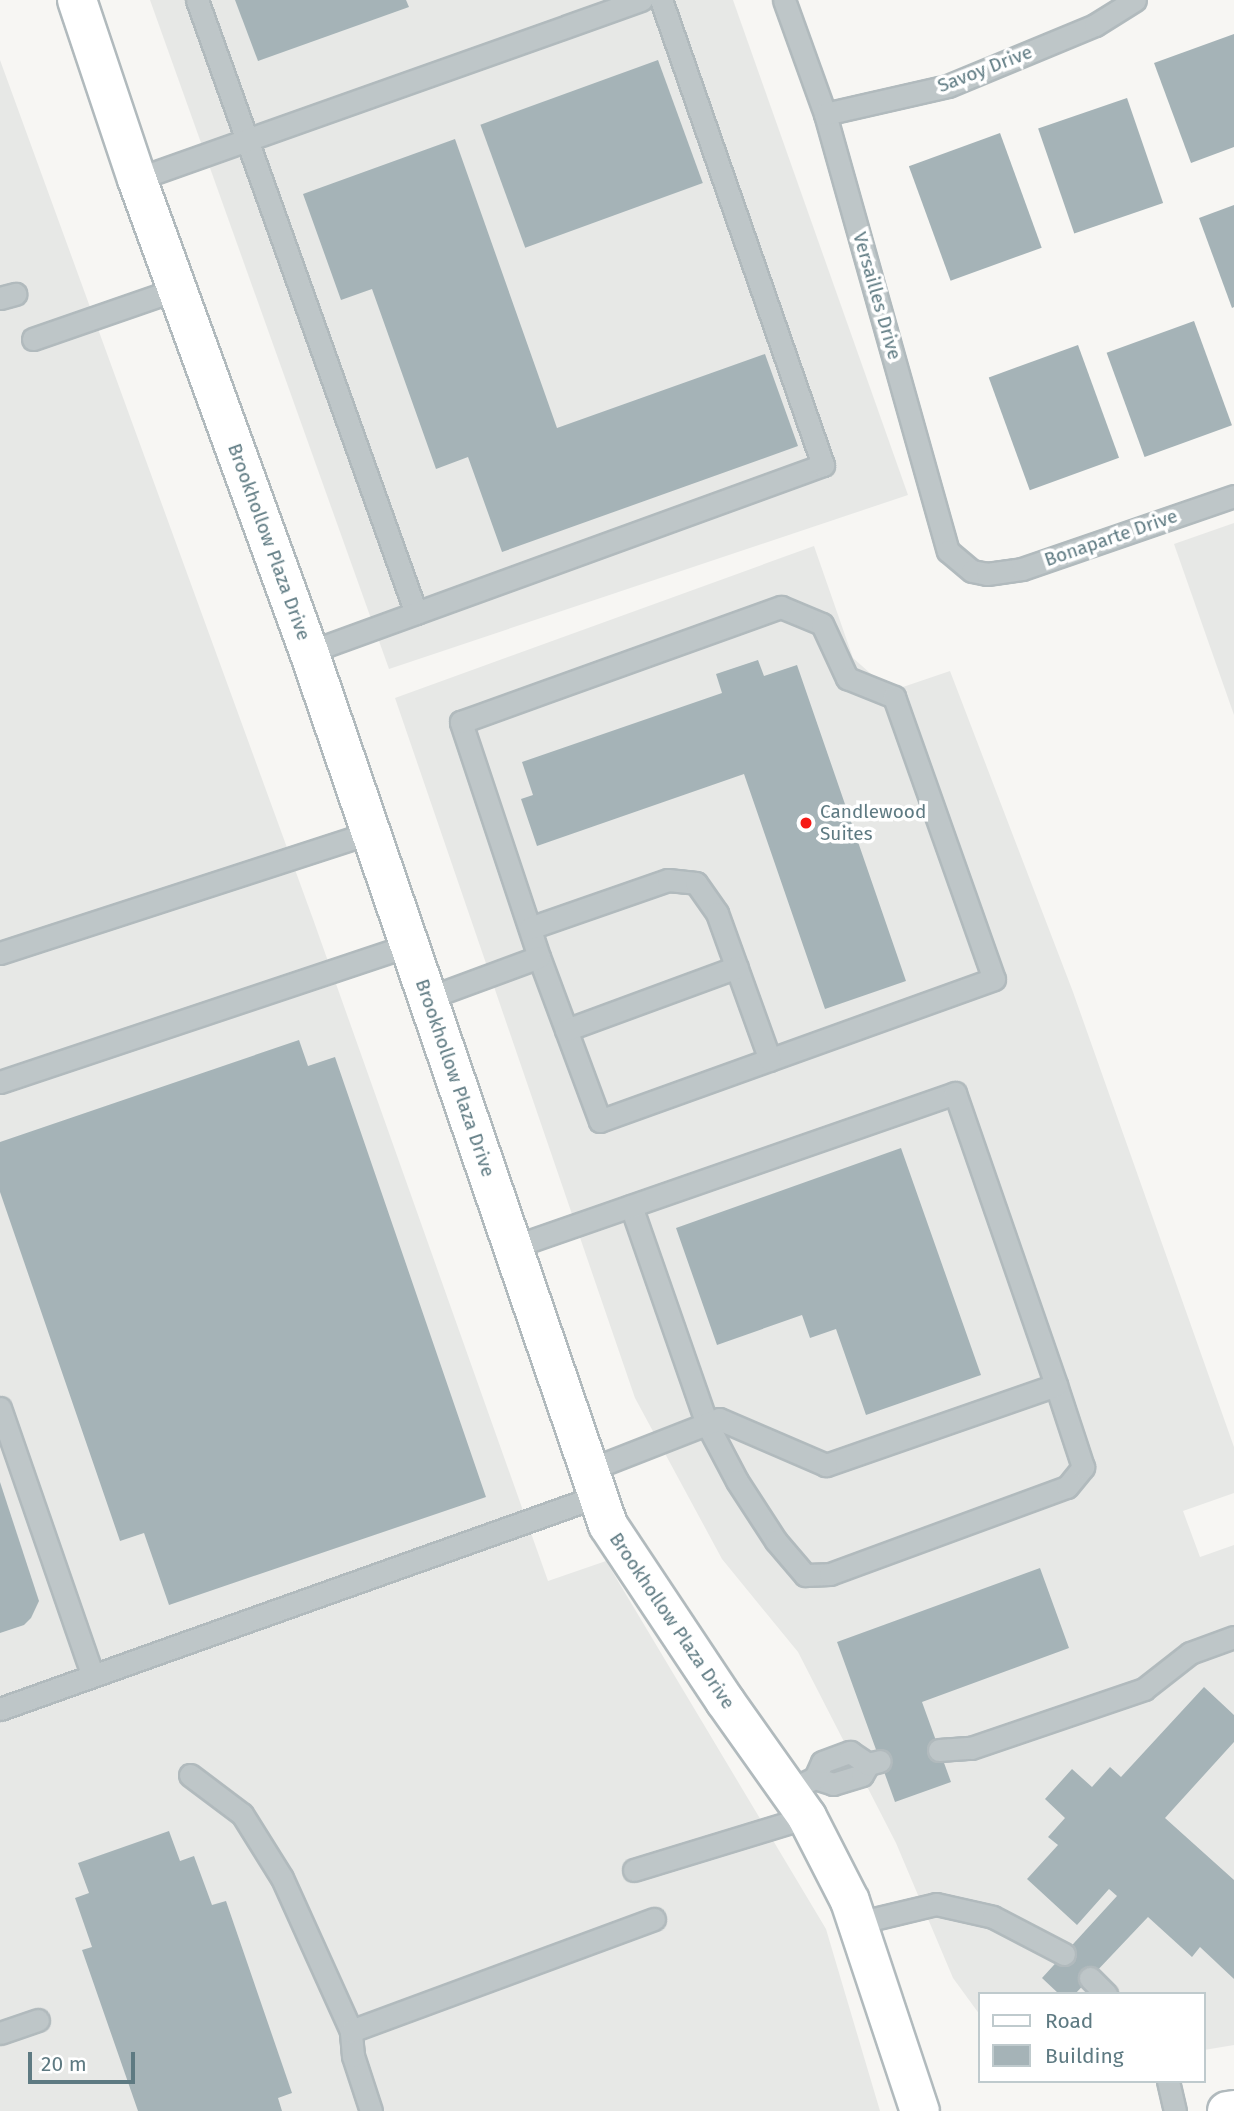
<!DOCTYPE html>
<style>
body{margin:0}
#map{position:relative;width:1234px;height:2111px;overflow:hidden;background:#f7f6f3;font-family:"Fira Sans",sans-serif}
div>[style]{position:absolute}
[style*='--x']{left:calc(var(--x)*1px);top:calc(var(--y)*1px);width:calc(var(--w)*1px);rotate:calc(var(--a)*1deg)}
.built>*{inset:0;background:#e7e8e6}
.building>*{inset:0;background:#a5b3b7;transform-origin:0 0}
.roads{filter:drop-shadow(2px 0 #b1babd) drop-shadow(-2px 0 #b1babd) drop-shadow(0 2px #b1babd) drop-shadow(0 -2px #b1babd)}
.lane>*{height:21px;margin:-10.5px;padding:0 10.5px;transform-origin:10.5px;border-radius:10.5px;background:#bec6c8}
.secondary>*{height:38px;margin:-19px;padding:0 19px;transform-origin:19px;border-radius:19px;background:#fff}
.dots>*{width:19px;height:19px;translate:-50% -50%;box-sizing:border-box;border:4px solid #fff;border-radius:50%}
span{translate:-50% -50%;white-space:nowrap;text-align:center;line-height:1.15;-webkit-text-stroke:7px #fff;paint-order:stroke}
.street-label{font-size:19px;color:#5e7a82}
.poi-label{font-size:19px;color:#5e7a82}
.left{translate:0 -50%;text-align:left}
.legend{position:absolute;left:978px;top:1992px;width:228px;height:91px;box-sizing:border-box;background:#fff;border:2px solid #bfcacd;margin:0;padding:9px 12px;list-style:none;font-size:21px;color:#5e7a82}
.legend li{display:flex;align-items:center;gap:14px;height:35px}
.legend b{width:35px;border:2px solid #bfcacd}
.scale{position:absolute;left:28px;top:2052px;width:107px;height:32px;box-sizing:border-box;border:4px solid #5e7a82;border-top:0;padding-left:9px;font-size:21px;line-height:24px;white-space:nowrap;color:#5e7a82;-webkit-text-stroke:5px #fff;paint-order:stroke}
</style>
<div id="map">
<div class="built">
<i style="clip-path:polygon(150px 0,733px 0,908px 495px,389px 669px)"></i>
<i style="clip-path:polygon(0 60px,313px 919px,548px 1581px,606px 1561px,826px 1929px,880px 2111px,0 2111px)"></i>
<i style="clip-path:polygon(1234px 523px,1234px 715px,1174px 544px)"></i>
<i style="clip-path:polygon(814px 546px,853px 658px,879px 681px,897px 689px,950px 671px,1073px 992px,1234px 1447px,1234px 1493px,1183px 1511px,1200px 1557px,1234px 1545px,1234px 2045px,1204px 2050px,1204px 1994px,980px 1994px,980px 2015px,953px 1978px,896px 1843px,798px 1652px,722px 1559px,635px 1398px,395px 698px)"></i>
</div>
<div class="building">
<i style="clip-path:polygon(235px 0,406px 0,409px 7px,258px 61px)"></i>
<i style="clip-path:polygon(1234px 34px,1234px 147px,1191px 163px,1154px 63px)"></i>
<i style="left:658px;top:60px;width:131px;height:189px;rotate:70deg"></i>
<i style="left:1127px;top:98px;width:111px;height:94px;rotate:71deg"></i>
<i style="left:1000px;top:133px;width:122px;height:97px;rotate:70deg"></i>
<i style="clip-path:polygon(455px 139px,557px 428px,765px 354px,798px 446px,502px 552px,468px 457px,436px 469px,372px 289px,341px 300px,303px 194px)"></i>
<i style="clip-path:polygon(1234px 205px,1234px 307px,1232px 308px,1199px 218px)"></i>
<i style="left:1194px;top:321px;width:111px;height:93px;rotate:70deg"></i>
<i style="left:1078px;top:345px;width:120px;height:95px;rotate:70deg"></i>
<i style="clip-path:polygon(758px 660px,764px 676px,797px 665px,906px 981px,825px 1009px,744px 774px,537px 846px,521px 799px,533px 795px,522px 762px,722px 693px,716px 674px)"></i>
<i style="clip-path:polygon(299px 1040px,308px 1066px,335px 1057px,486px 1497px,169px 1605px,144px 1533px,120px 1541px,0 1192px,0 1142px)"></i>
<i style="clip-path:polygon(901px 1148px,981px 1375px,866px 1415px,836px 1329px,810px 1338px,802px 1315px,717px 1345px,676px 1228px)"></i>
<i style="clip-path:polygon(0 1482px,39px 1601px,31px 1618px,24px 1625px,0 1633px)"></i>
<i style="clip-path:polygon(1040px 1568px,1069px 1648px,922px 1702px,951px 1782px,895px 1802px,837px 1642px)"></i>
<i style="clip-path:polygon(1204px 1687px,1234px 1715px,1234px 1742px,1165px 1818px,1234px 1880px,1234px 1979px,1200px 1947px,1192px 1957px,1148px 1917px,1075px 1994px,1059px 1994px,1042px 1978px,1117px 1896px,1109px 1889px,1077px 1925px,1027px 1879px,1058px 1845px,1048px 1837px,1065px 1818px,1045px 1799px,1072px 1769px,1092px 1787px,1110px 1767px,1121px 1777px)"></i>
<i style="clip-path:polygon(169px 1831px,180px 1861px,194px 1856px,212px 1905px,226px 1901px,292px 2093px,278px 2098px,282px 2111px,138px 2111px,82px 1950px,92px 1947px,75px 1898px,89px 1893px,78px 1863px)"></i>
</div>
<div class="roads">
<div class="lane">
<i style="--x:197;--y:0;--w:651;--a:70.34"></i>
<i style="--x:784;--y:0;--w:121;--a:70.2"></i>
<i style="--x:825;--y:114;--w:454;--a:74.3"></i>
<i style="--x:948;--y:551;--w:31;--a:40"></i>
<i style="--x:972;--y:571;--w:15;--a:11"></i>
<i style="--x:987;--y:574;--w:35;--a:-8"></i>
<i style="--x:1022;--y:569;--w:224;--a:-19"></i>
<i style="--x:825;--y:114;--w:126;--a:-12.8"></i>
<i style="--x:948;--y:86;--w:159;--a:-22.5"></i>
<i style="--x:1095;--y:25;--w:47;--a:-32"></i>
<i style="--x:137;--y:179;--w:535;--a:-19.55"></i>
<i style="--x:0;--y:298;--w:16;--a:-15"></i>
<i style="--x:33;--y:339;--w:152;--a:-19.1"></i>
<i style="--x:781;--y:607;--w:44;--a:22.5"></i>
<i style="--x:822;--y:624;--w:60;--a:65.2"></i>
<i style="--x:847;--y:678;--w:51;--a:22"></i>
<i style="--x:894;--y:697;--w:299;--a:70.5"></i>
<i style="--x:994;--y:979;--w:419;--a:160.2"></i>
<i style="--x:600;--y:1121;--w:175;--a:-110.4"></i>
<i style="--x:539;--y:957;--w:248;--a:-108.4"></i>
<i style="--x:461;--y:722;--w:340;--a:-19.8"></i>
<i style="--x:309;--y:652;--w:547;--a:-19.99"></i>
<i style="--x:823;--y:465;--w:492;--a:-109.2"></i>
<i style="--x:530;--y:928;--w:146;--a:-19.2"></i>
<i style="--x:668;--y:880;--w:28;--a:6"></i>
<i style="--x:696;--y:883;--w:37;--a:55"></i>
<i style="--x:717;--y:913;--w:156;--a:70.2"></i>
<i style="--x:0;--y:953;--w:389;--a:-18"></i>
<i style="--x:428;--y:998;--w:118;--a:-20.3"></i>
<i style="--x:566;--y:1030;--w:182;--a:-20.2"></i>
<i style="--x:0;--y:1082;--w:432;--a:-18.5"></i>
<i style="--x:631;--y:1206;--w:231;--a:70.8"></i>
<i style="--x:707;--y:1424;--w:64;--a:62.2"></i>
<i style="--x:737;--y:1481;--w:72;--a:57"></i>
<i style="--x:776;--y:1541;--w:45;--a:49.5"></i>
<i style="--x:805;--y:1575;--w:25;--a:-2"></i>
<i style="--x:830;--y:1574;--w:252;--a:-20.2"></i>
<i style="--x:1067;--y:1487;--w:26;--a:-51"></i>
<i style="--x:1083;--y:1467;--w:86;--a:-108.2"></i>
<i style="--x:513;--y:1247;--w:468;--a:-19.2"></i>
<i style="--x:955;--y:1093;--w:309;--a:70.9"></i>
<i style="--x:1056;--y:1385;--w:244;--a:160.8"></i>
<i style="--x:826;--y:1465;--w:116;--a:-156.7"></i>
<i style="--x:719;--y:1419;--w:140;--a:158.6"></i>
<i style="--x:0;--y:1408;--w:281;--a:70.9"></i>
<i style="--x:0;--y:1709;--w:635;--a:-19.61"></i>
<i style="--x:939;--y:1750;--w:32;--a:-4"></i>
<i style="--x:971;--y:1748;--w:183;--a:-18.8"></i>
<i style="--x:1144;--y:1689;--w:58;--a:-38"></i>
<i style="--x:1190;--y:1653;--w:47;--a:-20"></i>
<i style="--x:190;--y:1775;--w:65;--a:36.9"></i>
<i style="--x:242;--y:1814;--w:75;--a:58"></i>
<i style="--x:282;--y:1878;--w:168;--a:65.7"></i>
<i style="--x:815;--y:1778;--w:19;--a:18"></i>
<i style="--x:833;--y:1784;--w:30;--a:-17"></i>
<i style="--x:862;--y:1775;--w:13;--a:-61"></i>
<i style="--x:788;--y:1791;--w:30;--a:-26"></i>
<i style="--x:815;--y:1778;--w:17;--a:-66"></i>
<i style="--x:822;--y:1762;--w:30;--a:-20"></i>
<i style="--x:850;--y:1752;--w:22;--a:34"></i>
<i style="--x:868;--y:1764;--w:12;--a:-14"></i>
<i style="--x:634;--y:1870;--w:181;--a:-17"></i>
<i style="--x:857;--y:1923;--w:81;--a:-13.5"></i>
<i style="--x:936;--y:1904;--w:58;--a:12.8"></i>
<i style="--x:993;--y:1917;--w:80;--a:27.5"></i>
<i style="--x:1090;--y:1978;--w:23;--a:45"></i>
<i style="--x:0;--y:2033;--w:40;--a:-18.9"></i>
<i style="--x:1168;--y:2081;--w:31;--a:77"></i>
<i style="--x:371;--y:2111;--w:58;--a:-108.1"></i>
<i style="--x:353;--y:2056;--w:25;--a:-95"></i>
<i style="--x:351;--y:2031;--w:323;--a:-20.3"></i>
</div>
<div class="secondary">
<i style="--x:77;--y:0;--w:189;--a:71.5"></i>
<i style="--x:137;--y:179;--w:503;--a:70.02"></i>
<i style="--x:309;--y:652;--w:923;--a:71.09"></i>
<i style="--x:608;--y:1525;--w:211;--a:56.4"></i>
<i style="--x:725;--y:1701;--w:142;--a:54.7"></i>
<i style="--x:807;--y:1817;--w:94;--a:62.9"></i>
<i style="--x:850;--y:1901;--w:221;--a:71.6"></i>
<i style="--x:1227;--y:2111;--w:7;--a:-8"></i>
</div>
</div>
<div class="dots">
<i style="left:806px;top:823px;background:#f61814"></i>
</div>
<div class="street-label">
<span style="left:985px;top:69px;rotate:-21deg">Savoy Drive</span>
<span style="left:877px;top:296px;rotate:74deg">Versailles Drive</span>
<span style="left:1111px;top:538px;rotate:-19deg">Bonaparte Drive</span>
<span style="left:269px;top:542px;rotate:70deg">Brookhollow Plaza Drive</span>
<span style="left:455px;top:1078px;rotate:71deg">Brookhollow Plaza Drive</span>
<span style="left:672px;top:1621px;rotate:56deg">Brookhollow Plaza Drive</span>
</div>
<div class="poi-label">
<span class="left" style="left:820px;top:823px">Candlewood<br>Suites</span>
</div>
<ul class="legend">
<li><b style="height:9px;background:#fff"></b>Road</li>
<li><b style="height:19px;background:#a5b3b7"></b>Building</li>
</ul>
<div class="scale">20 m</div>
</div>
